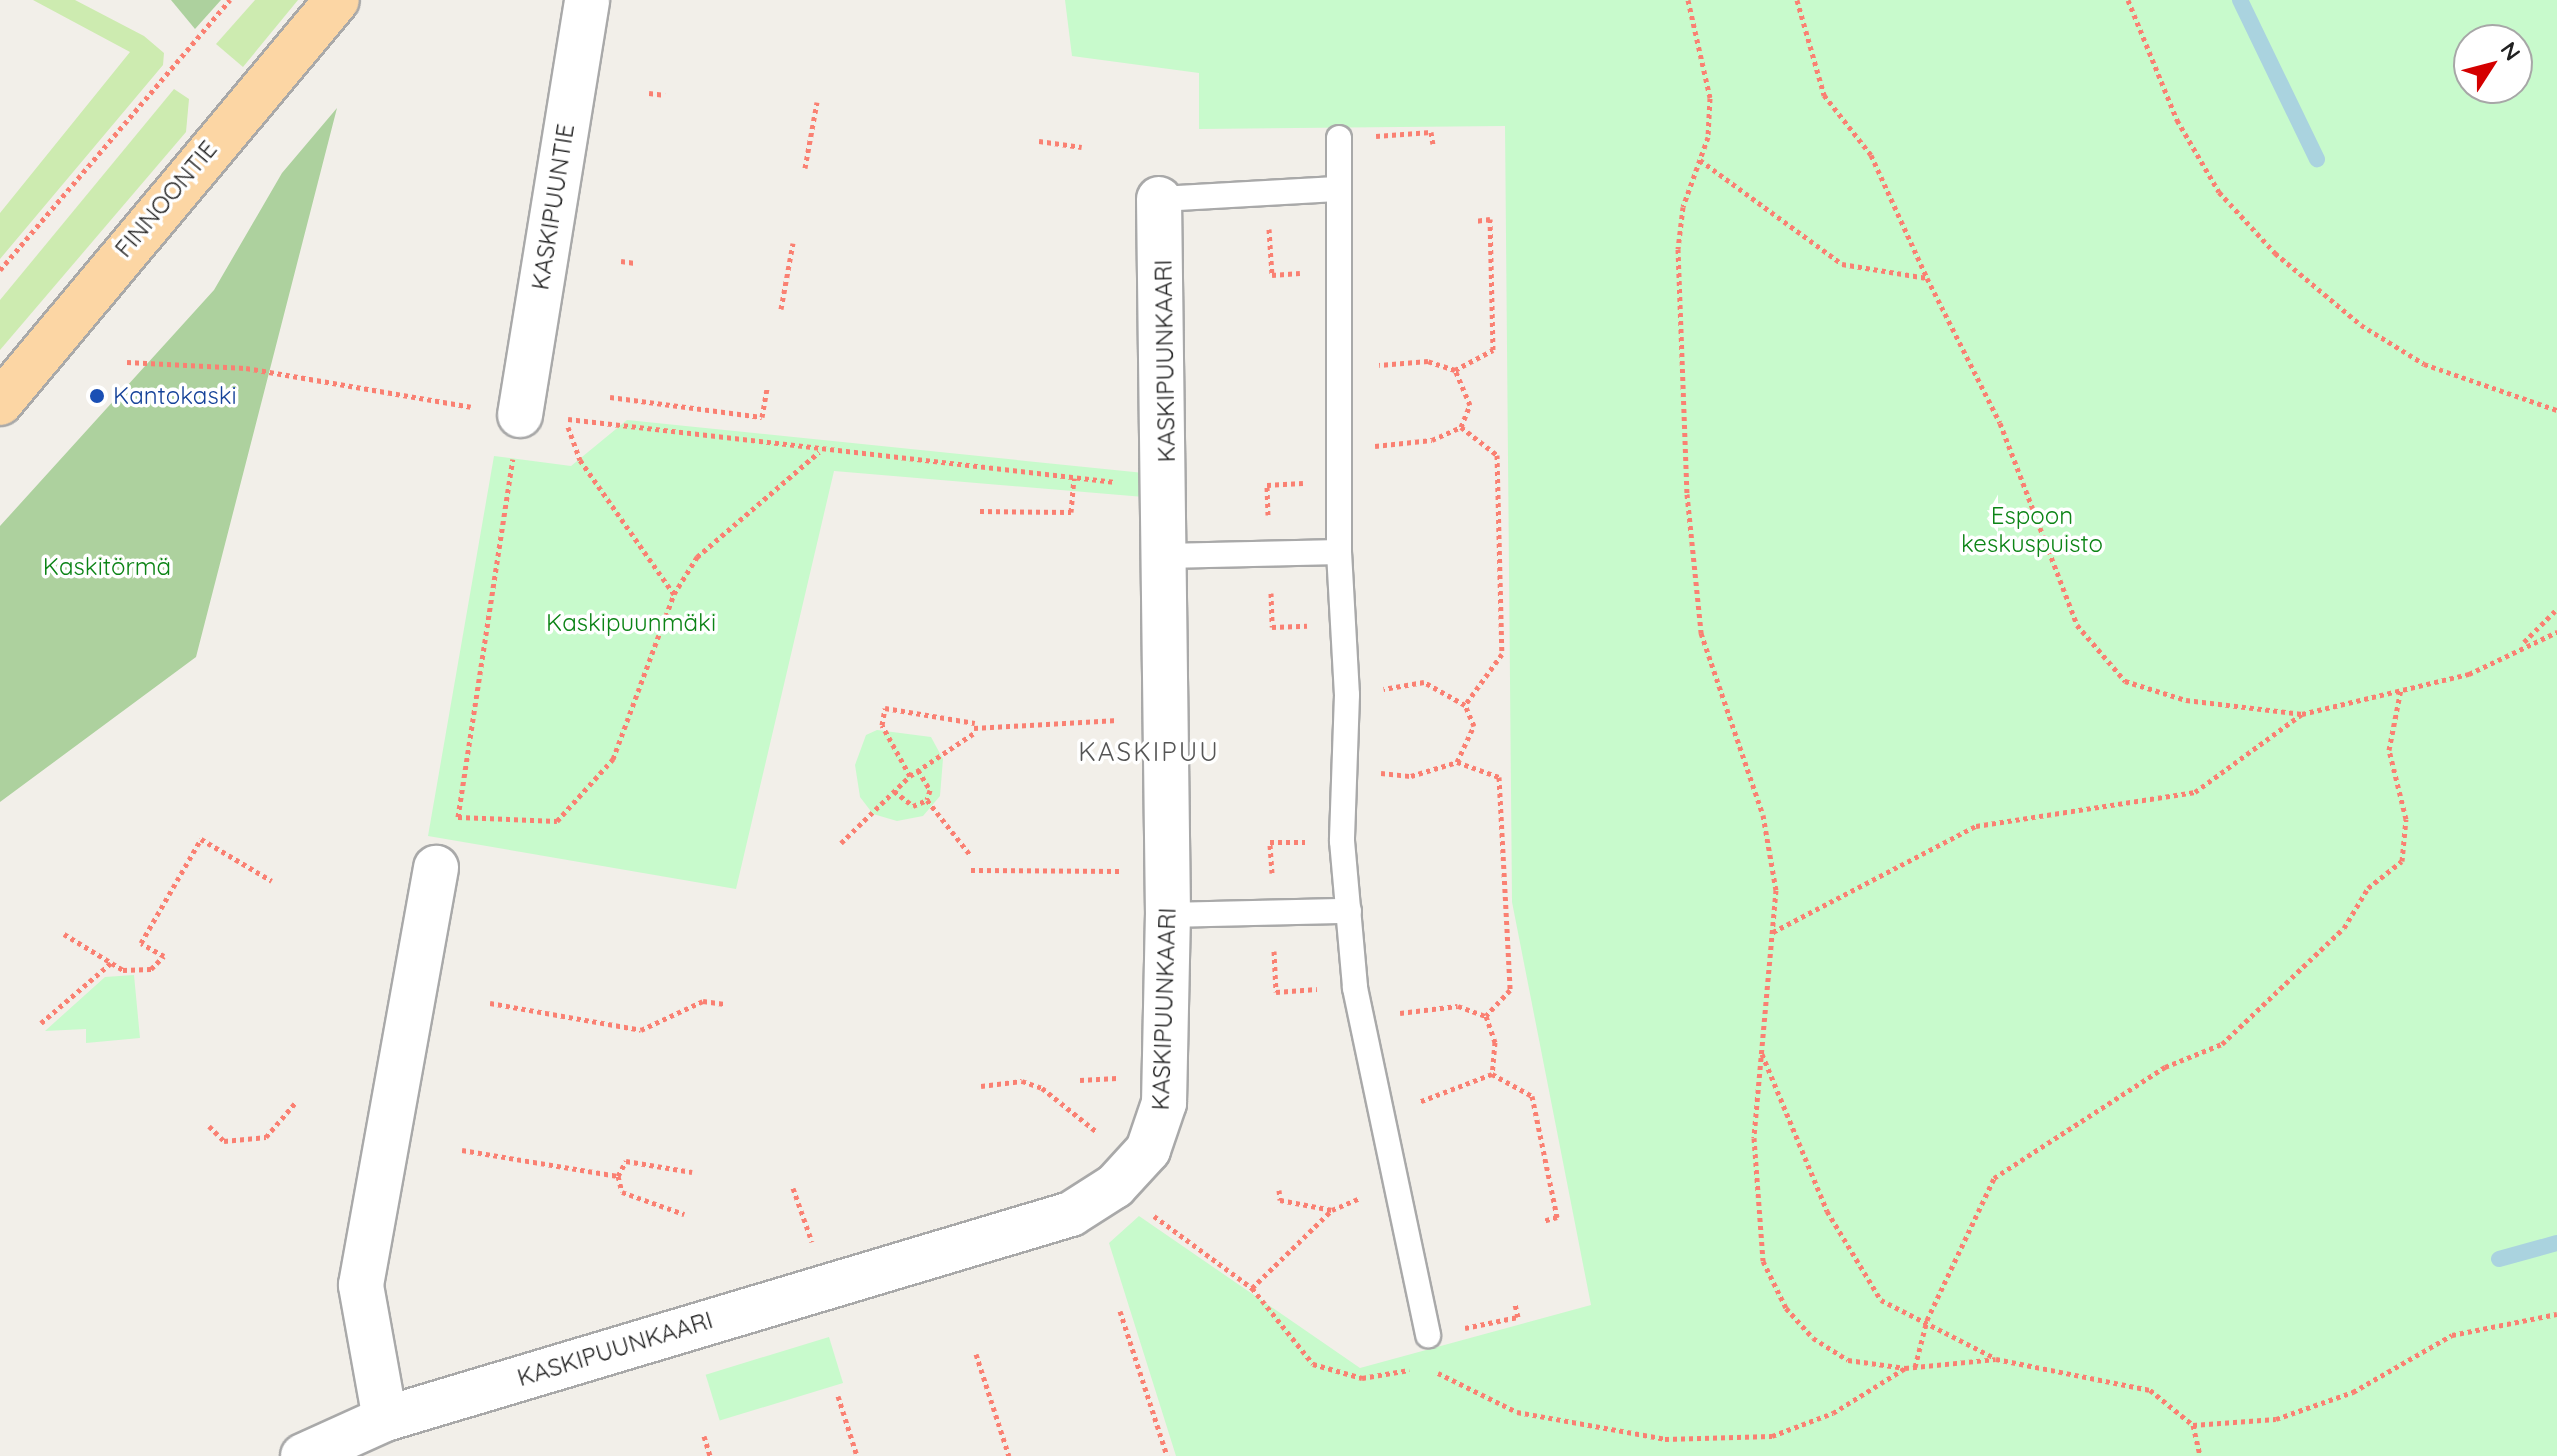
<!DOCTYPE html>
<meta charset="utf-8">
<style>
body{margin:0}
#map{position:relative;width:2557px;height:1456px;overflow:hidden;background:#f2efe9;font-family:Quicksand,sans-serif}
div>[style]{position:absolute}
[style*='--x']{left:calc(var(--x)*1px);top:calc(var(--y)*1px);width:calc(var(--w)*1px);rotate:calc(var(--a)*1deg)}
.grass>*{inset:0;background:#cdebb0}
.forest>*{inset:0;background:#add19e}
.park>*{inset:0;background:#c8facc;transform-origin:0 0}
.stream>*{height:16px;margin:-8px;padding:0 8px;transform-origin:8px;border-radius:8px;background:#aad3df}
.path>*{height:5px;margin-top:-2.5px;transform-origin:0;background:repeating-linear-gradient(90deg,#fa8072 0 4px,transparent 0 8px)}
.roads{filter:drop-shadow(2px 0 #a9a9a9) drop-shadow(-2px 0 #a9a9a9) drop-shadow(0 2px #a9a9a9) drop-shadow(0 -2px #a9a9a9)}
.service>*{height:24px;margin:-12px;padding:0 12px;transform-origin:12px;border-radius:12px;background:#fff}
.minor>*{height:44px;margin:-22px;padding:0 22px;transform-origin:22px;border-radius:22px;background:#fff}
.primary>*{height:44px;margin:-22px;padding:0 22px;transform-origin:22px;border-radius:22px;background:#fcd6a4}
.dots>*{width:22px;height:22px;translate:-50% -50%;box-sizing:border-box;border:4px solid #fff;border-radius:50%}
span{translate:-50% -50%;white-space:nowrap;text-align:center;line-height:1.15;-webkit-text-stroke:7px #fff;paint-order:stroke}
.street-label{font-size:24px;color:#222}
.transit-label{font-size:24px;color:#164399}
.left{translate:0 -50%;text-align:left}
.park-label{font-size:24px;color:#0c8416}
.neighbourhood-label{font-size:26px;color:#555;letter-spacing:2px}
.north{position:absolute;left:2453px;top:24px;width:80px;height:80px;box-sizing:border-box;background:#fff;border:2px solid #a7a7a7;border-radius:50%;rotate:54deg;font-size:22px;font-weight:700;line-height:32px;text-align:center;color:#222}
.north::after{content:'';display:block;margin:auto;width:28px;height:36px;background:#d40000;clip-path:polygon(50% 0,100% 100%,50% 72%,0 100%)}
</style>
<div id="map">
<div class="grass">
<i style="clip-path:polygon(33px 0,75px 0,144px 36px,164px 53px,163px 65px,0 259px,0 213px,130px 52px)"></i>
<i style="clip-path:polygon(255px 0,298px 0,243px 67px,216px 44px)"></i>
<i style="clip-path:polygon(174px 89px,189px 99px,186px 132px,0 350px,0 300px)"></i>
</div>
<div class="forest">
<i style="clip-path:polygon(171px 0,221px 0,195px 29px)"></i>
<i style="clip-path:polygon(337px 108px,196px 657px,0 802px,0 526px,214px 290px,282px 173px)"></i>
</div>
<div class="park">
<i style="clip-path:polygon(evenodd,1065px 0,2557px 0,2557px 1456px,1176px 1456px,1109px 1243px,1139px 1216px,1360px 1368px,1591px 1305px,1512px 902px,1505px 126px,1199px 129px,1199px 73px,1072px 56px,1065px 0,2469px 40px,2517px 40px,2517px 88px,2469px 88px,2469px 40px)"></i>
<i style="clip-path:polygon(627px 420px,1144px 473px,1144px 497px,834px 471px,736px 889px,428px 836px,494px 456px,571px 466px)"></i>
<i style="clip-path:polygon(877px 730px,931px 737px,943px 759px,940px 796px,923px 816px,897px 821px,873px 814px,860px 797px,855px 765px,866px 735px)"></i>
<i style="clip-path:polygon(134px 975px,140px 1038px,86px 1043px,86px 1029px,45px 1031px,105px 977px)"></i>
<i style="left:829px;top:1337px;width:48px;height:129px;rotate:73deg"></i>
</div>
<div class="stream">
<i style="--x:2240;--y:0;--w:177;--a:64.2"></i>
<i style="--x:2499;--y:1259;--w:60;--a:-15.4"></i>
</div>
<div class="path">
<i style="--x:1688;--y:0;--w:100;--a:77.3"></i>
<i style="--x:1710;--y:98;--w:39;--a:93"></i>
<i style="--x:1708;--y:137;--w:74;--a:109.7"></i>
<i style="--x:1683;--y:207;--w:42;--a:96.8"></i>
<i style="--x:1678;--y:249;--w:245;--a:87.9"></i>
<i style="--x:1687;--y:494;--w:140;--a:84.2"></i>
<i style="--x:1701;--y:633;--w:192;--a:71.2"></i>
<i style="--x:1763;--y:815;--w:76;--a:80.2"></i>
<i style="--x:1776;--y:890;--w:249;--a:95.1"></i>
<i style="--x:1754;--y:1138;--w:123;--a:85.8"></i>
<i style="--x:1763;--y:1261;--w:52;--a:63.9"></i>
<i style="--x:1786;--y:1308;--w:40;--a:48"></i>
<i style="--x:1813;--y:1338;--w:41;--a:32.2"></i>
<i style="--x:1848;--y:1360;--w:58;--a:8"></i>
<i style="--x:1905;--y:1368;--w:91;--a:-5.6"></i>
<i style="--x:1996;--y:1359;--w:157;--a:11.4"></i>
<i style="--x:2150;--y:1390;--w:55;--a:39.1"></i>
<i style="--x:2193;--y:1425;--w:32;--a:77"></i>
<i style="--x:1797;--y:0;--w:99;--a:74.1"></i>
<i style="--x:1824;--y:95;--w:76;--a:51.9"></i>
<i style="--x:1871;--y:155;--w:135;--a:65.5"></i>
<i style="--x:2128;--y:0;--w:130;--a:67.8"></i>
<i style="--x:2177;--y:120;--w:83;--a:59.7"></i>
<i style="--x:2219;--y:192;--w:83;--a:47.4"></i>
<i style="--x:2275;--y:253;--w:112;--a:39.9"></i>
<i style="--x:2361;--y:325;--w:74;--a:31.8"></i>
<i style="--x:2424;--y:364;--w:141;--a:19.1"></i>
<i style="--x:649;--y:93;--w:16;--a:7"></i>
<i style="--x:1376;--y:136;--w:55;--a:-4.2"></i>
<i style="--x:1431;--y:132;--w:12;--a:81"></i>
<i style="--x:1039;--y:141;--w:43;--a:7.9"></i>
<i style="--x:1700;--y:160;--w:176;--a:36.2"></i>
<i style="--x:1842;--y:264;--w:86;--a:9.4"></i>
<i style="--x:1927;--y:278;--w:162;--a:63.3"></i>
<i style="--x:2000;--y:423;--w:216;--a:69.1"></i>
<i style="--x:2077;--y:625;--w:74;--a:49.4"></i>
<i style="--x:2125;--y:681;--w:64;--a:17.3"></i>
<i style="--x:2186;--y:700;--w:117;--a:6.9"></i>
<i style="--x:805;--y:168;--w:67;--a:-79.7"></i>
<i style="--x:1269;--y:229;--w:46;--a:86.3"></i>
<i style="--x:1272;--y:275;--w:28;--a:-4"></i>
<i style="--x:621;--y:261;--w:14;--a:8"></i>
<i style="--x:0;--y:270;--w:355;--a:-49.6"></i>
<i style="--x:781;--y:309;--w:67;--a:-79.7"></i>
<i style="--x:127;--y:362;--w:119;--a:2.9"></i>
<i style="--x:246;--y:368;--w:228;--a:9.8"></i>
<i style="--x:1455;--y:370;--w:43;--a:-27.8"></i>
<i style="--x:1493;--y:350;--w:131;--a:-91.3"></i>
<i style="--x:1490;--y:219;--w:15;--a:172"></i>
<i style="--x:610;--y:397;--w:153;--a:7.5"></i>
<i style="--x:762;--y:417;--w:29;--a:-80"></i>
<i style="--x:568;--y:419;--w:551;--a:6.57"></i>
<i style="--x:568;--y:427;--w:35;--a:70"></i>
<i style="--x:580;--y:460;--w:164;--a:55"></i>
<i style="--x:1461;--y:427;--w:46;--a:37.9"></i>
<i style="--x:1497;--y:455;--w:199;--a:88.6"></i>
<i style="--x:1502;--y:654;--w:63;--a:126"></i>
<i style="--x:1375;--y:446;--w:57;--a:-6"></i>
<i style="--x:1432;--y:440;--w:32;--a:-24"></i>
<i style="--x:1461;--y:427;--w:24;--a:-68"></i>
<i style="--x:1470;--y:405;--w:38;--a:-113"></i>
<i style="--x:1455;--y:370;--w:28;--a:-162"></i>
<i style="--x:1428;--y:361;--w:49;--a:175.3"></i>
<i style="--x:980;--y:511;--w:91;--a:0.6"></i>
<i style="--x:1071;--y:512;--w:34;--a:-85"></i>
<i style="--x:1268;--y:515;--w:30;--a:-92"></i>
<i style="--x:1267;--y:485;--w:36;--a:-3"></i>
<i style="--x:1271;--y:593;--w:34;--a:88"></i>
<i style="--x:1272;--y:627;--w:35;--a:-2"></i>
<i style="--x:2524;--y:642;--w:47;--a:-45"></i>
<i style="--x:974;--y:728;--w:144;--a:-3.2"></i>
<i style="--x:1457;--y:762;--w:45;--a:19.7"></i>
<i style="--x:1499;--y:777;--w:213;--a:87"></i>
<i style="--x:1510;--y:990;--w:35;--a:133"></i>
<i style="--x:918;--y:770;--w:23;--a:59"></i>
<i style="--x:930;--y:790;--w:10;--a:107"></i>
<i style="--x:927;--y:800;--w:71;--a:51.8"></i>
<i style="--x:1381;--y:773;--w:30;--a:6"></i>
<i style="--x:1411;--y:776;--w:48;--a:-16.9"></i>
<i style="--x:1457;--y:762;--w:40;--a:-65"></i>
<i style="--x:1474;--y:726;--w:23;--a:-113"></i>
<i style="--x:1465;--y:705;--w:47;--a:-150.7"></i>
<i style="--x:1424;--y:682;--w:41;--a:170.1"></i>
<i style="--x:910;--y:776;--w:77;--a:-33.9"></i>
<i style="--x:894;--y:791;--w:24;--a:38"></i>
<i style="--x:913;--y:806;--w:15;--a:-23"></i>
<i style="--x:458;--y:817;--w:99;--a:2.3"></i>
<i style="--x:557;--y:821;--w:84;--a:-47.9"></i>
<i style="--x:613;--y:759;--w:176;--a:-69.7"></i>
<i style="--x:674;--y:594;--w:44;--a:-58.1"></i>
<i style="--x:697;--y:557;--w:161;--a:-40.7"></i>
<i style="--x:458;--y:817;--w:362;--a:-81.3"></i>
<i style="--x:841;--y:843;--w:96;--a:-44.2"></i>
<i style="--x:910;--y:776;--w:58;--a:-118.8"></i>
<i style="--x:882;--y:725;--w:17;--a:-80"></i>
<i style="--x:885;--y:708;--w:91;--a:9.5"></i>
<i style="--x:971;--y:870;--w:148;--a:0.4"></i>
<i style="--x:1272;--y:873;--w:31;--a:-94"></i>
<i style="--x:1270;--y:842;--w:35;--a:0"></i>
<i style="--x:1773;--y:932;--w:229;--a:-27.6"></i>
<i style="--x:1976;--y:826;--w:222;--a:-8.8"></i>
<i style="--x:2195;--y:792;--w:132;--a:-36.1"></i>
<i style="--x:2302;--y:714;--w:172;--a:-13.5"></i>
<i style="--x:2469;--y:674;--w:98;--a:-25.5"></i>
<i style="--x:64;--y:934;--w:69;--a:31.4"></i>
<i style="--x:123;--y:970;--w:28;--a:-2"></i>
<i style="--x:151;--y:969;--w:18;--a:-45"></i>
<i style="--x:164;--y:956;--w:26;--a:-151"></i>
<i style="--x:141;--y:943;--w:120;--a:-60"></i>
<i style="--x:201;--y:839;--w:82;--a:30.6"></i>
<i style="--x:1274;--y:951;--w:41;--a:87.2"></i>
<i style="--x:1276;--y:992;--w:41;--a:-4.2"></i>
<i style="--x:490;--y:1003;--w:153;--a:10.1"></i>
<i style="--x:641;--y:1030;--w:68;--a:-25.1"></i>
<i style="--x:703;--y:1001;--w:22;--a:8"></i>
<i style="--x:1400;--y:1013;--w:58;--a:-6.9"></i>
<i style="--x:1458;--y:1006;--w:30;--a:20"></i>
<i style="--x:1486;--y:1016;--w:28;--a:71"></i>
<i style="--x:1495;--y:1042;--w:32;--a:95"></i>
<i style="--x:1492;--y:1074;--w:78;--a:159"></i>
<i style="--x:41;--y:1023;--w:92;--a:-40.6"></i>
<i style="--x:1762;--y:1054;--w:170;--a:67.5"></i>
<i style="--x:1827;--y:1211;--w:104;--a:58.8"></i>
<i style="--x:1881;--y:1300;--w:128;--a:27"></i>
<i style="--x:1492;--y:1074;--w:46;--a:28.8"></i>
<i style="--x:1532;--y:1096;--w:124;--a:78.3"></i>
<i style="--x:1557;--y:1217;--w:15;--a:164"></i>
<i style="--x:1080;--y:1080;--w:37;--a:-3"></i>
<i style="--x:981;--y:1086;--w:41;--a:-7"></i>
<i style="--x:1022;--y:1081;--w:21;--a:19"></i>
<i style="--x:1042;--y:1088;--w:70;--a:38.7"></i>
<i style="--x:209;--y:1126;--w:21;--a:45"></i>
<i style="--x:224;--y:1141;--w:42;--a:-5.4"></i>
<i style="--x:266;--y:1137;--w:45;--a:-49.5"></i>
<i style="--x:462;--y:1150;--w:158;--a:9.5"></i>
<i style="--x:618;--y:1176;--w:16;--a:76"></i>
<i style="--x:622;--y:1192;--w:66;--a:19.5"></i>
<i style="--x:618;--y:1176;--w:17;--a:-62"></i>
<i style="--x:626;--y:1161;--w:67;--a:9.5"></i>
<i style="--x:793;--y:1188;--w:57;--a:70.6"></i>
<i style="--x:1279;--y:1190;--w:10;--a:84"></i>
<i style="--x:1280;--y:1200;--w:53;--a:10.9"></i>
<i style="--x:1332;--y:1210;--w:30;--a:-23"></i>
<i style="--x:1154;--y:1216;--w:122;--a:36.3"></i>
<i style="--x:1252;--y:1288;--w:112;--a:-44.3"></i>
<i style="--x:1252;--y:1288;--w:97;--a:51.2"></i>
<i style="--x:1313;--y:1364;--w:51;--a:15.9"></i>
<i style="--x:1362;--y:1378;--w:48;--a:-9.7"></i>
<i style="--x:1120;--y:1311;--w:152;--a:72"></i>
<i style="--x:1465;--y:1328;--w:54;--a:-11.7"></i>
<i style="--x:1518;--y:1317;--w:13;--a:-103"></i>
<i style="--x:976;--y:1354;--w:107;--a:72.1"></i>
<i style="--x:1915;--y:1367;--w:49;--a:-75.7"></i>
<i style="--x:1927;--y:1320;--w:157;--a:-64.7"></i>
<i style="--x:1994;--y:1178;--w:204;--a:-33"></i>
<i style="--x:2165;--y:1067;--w:61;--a:-22"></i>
<i style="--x:2222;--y:1044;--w:168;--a:-43.6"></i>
<i style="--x:2344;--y:928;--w:47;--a:-59"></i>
<i style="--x:2368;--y:888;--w:43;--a:-38.5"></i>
<i style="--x:2402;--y:861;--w:42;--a:-84.6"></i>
<i style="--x:2406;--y:819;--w:71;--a:-103.8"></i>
<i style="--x:2389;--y:750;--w:62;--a:-78.9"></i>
<i style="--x:1438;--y:1373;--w:88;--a:26.3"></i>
<i style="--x:1517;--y:1412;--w:150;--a:10.3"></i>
<i style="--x:1665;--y:1439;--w:107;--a:-1.6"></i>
<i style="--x:1772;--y:1436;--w:65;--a:-20.7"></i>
<i style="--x:1833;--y:1413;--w:84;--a:-31.8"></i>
<i style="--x:838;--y:1396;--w:63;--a:72.4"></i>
<i style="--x:2193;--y:1425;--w:83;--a:-4.1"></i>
<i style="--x:2276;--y:1419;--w:82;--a:-19.3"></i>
<i style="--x:2353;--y:1392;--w:114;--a:-29.9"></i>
<i style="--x:2452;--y:1335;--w:107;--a:-11.3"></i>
<i style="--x:704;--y:1436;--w:21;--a:73"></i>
</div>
<div class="roads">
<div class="service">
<i style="--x:1339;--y:138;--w:414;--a:90"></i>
<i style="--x:1339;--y:552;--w:143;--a:86.8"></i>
<i style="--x:1347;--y:695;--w:146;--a:92"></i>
<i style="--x:1342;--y:841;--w:148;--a:84.9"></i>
<i style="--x:1355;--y:988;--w:355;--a:78.1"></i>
<i style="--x:1159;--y:199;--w:179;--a:-3.2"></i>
<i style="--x:1166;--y:556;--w:173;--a:-1.3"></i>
<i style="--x:1168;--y:915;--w:181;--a:-1.3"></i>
</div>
<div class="minor">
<i style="--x:520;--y:415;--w:420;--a:-80.8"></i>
<i style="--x:385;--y:1419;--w:136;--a:-100.2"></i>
<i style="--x:361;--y:1285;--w:424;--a:-79.8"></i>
<i style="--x:303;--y:1456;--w:90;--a:-24.3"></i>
<i style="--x:385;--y:1419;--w:716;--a:-16.64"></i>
<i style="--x:1071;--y:1214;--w:52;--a:-32.5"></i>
<i style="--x:1115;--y:1186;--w:49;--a:-47.5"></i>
<i style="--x:1148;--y:1150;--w:50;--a:-71.2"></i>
<i style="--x:1164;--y:1103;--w:188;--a:-88.8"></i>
<i style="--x:1168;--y:915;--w:716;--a:-90.72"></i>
</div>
<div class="primary">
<i style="--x:0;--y:403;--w:525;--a:-50.1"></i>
</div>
</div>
<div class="dots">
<i style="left:97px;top:396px;background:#1a4fb4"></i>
</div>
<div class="street-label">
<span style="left:166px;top:199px;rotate:-50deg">FINNOONTIE</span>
<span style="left:553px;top:207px;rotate:-81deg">KASKIPUUNTIE</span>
<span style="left:1165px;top:361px;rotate:-91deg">KASKIPUUNKAARI</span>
<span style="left:1164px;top:1009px;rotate:-88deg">KASKIPUUNKAARI</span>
<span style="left:615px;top:1349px;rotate:-17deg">KASKIPUUNKAARI</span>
</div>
<div class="transit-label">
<span class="left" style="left:113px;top:396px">Kantokaski</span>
</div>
<div class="park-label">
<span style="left:2032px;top:530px">Espoon<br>keskuspuisto</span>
<span style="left:107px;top:567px">Kaskitörmä</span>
<span style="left:631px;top:623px">Kaskipuunmäki</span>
</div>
<div class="neighbourhood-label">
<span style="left:1149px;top:752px">KASKIPUU</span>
</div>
<div class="north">N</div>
</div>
